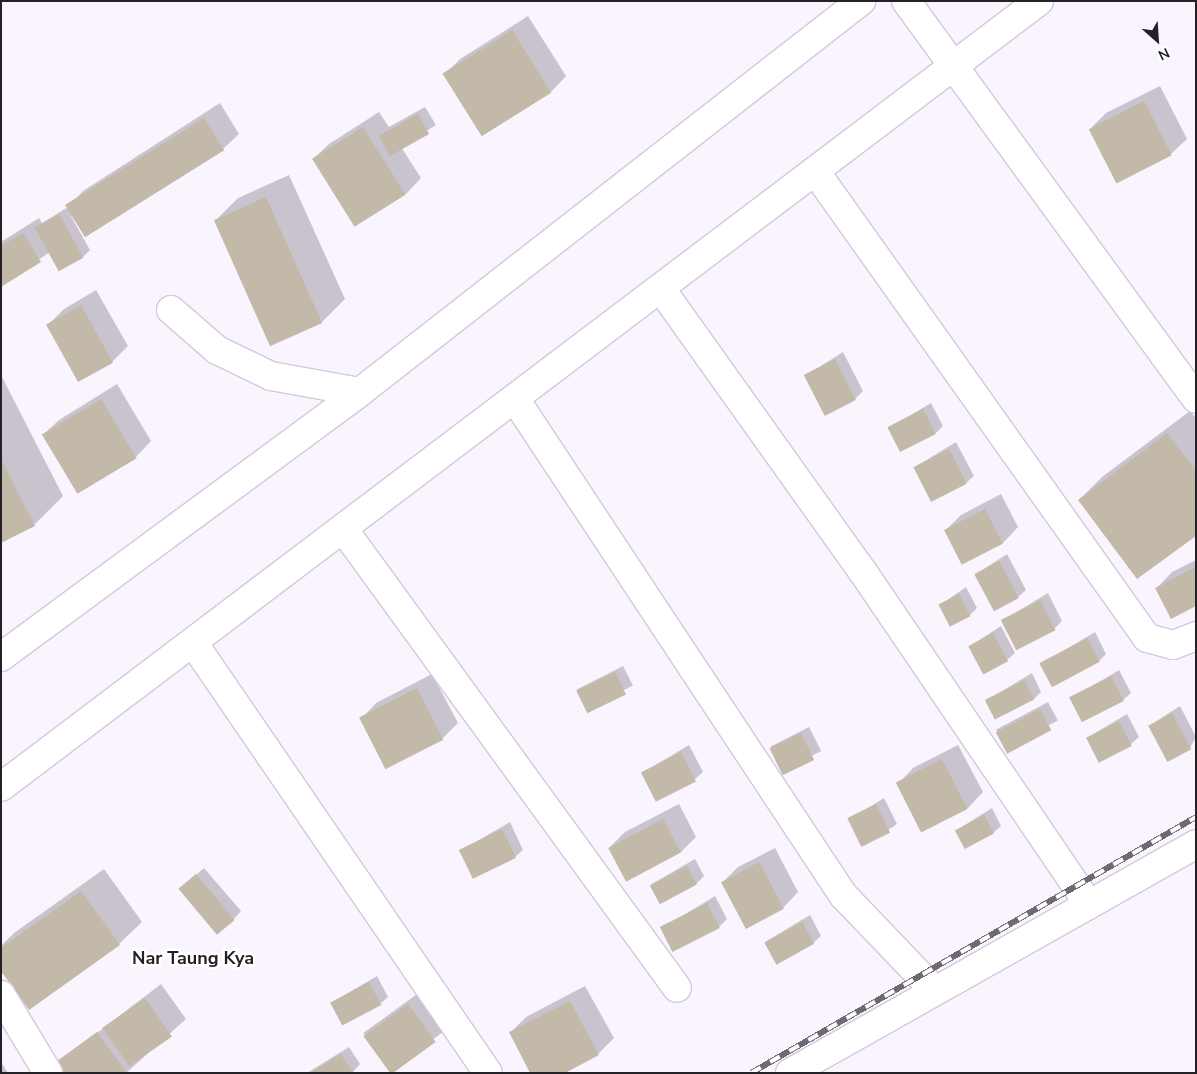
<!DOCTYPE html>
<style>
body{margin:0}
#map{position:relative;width:1197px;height:1074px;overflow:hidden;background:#faf4ff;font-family:"Nunito Sans",sans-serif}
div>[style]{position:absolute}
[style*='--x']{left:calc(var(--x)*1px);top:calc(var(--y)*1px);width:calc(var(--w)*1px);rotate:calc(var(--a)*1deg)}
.shadow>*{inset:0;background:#0003;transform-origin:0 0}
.building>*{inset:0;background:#c3b9a8;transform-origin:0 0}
.roads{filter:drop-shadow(1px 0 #d3c9da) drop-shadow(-1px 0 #d3c9da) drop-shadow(0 1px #d3c9da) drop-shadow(0 -1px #d3c9da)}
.minor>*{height:28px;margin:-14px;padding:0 14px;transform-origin:14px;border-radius:14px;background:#fff}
.major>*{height:28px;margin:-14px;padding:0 14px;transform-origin:14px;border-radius:14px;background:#fff}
.rail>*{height:5.5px;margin-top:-2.75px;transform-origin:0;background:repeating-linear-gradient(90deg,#fff 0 11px,#6e6a72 0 22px);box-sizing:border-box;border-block:1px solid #6e6a72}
span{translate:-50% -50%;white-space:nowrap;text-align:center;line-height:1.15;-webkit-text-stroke:5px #fff;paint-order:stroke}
.quarter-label{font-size:18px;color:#232026;font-weight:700}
.frame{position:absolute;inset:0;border:2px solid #232026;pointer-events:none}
.north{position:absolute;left:1132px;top:15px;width:50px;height:50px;-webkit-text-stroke:4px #fff;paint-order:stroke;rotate:154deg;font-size:14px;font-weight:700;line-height:20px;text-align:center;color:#232026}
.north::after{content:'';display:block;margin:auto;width:18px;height:22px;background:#232026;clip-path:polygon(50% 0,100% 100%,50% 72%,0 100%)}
</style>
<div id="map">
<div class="shadow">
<i style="clip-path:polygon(528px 16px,566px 76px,551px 92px,483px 135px,445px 74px,460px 59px)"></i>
<i style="clip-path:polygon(1160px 86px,1187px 139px,1171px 154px,1090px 129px,1106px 113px)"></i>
<i style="clip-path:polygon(220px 103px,239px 134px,223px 149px,71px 216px,90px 250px,83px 257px,60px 270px,50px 252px,1px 285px,1px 242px,39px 218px,42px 223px,68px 207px,83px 191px)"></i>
<i style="clip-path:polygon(425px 107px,436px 125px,401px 147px,421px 178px,406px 194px,355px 225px,313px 159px,329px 144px,379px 112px,389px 127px)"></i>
<i style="clip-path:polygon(289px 175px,345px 299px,322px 322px,215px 221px,238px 198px)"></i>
<i style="clip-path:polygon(96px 290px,128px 346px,112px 362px,79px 380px,48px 325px,64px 309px)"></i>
<i style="clip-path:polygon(843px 352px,863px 391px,855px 399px,805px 376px)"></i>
<i style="clip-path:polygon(1px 375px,63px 496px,34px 525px,1px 542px)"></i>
<i style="clip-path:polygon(117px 384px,151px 441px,136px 457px,43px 435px,59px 420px)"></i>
<i style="clip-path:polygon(931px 403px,943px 426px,936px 433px,889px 428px)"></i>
<i style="clip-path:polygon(1190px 411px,1196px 418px,1196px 534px,1079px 500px,1102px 477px)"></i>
<i style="clip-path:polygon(956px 442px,974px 476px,966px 483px,915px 467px)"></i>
<i style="clip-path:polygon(1001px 494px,1018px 527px,1003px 543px,963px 563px,946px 530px,961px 515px)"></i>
<i style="clip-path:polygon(1007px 554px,1026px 590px,1018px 597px,976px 574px)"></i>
<i style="clip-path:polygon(1196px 560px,1196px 605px,1157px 588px,1172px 572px)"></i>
<i style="clip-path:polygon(966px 587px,977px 608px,970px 615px,940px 605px)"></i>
<i style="clip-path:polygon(1048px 593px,1062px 621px,1054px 629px,1002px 621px)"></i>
<i style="clip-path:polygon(1001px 626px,1015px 653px,1007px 660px,970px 646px)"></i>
<i style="clip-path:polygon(1095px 632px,1106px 654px,1099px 661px,1042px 664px)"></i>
<i style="left:623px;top:666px;width:22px;height:52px;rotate:63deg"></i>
<i style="clip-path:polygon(1119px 670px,1131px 693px,1123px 700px,1071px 699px)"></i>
<i style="clip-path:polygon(1032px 673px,1041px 692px,1034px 699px,986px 701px)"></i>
<i style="clip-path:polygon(432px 674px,458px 723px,442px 739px,361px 719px,376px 703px)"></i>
<i style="left:1048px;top:702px;width:21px;height:59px;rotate:62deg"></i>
<i style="clip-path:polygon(1180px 706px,1196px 737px,1190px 748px,1149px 726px)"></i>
<i style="clip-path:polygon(1127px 714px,1139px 737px,1131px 744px,1087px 738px)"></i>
<i style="left:809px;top:727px;width:27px;height:43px;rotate:63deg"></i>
<i style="clip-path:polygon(689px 745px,703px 772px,695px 779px,642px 773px)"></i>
<i style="clip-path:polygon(958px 745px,983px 792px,968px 808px,922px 831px,898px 784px,913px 768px)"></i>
<i style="clip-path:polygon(884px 798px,897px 824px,864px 846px,850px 819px)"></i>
<i style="clip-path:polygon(679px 804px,696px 837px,681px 852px,609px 848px,625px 832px)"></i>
<i style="clip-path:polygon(992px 808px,1001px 826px,993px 833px,957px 830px)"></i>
<i style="clip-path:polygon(510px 822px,523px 850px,515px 857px,460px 851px)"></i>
<i style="clip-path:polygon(775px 848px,798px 892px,783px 908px,722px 883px,738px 867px)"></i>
<i style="clip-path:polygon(695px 859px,704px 876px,696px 884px,650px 885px)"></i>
<i style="clip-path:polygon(204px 868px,241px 911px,234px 919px,188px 882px)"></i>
<i style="clip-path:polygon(104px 869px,142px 922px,119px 944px,1px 969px,1px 946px,14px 933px)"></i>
<i style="clip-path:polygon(715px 896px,727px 919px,719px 927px,661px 929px)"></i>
<i style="clip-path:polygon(810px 915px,821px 936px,813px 943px,765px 942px)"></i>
<i style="clip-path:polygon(377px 976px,388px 997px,380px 1004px,331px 1003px)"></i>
<i style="clip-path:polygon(161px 984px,186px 1019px,126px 1073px,55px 1065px)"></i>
<i style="clip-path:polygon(585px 986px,614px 1038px,598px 1054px,511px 1032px,526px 1017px)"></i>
<i style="left:424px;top:989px;width:46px;height:75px;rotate:54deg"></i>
<i style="clip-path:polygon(349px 1047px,360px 1064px,353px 1072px,307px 1073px)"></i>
<i style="clip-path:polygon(1px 1062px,8px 1073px,1px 1073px)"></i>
</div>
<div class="building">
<i style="left:512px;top:30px;width:74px;height:82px;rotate:58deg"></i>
<i style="left:1144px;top:101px;width:61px;height:62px;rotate:63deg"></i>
<i style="left:418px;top:114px;width:23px;height:45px;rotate:61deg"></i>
<i style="left:204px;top:118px;width:38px;height:164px;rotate:58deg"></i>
<i style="left:363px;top:127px;width:80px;height:60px;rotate:58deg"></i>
<i style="left:266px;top:197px;width:138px;height:57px;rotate:66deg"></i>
<i style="left:59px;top:214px;width:50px;height:28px;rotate:61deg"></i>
<i style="clip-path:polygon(23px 233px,41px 262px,1px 287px,1px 246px)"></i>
<i style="left:81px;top:305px;width:66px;height:40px;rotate:61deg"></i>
<i style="left:835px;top:359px;width:46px;height:35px;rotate:63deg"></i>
<i style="left:101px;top:399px;width:69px;height:69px;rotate:59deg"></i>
<i style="left:923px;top:409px;width:28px;height:40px;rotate:63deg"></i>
<i style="clip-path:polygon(1167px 433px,1196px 471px,1196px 536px,1137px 579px,1078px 500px)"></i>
<i style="left:949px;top:449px;width:39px;height:40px;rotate:63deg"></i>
<i style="clip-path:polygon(1px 459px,35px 526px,1px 543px)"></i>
<i style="left:985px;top:509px;width:39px;height:46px;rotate:63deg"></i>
<i style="left:999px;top:561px;width:42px;height:28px;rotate:62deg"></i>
<i style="clip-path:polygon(1196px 567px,1196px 606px,1171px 619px,1155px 588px)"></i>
<i style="left:959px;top:594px;width:25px;height:23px;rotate:63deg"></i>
<i style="left:1040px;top:600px;width:34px;height:44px;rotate:63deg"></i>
<i style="left:993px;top:633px;width:32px;height:28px;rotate:62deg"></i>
<i style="left:1087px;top:638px;width:27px;height:54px;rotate:62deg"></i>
<i style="left:615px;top:672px;width:25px;height:43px;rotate:64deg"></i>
<i style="left:1111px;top:676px;width:28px;height:47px;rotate:63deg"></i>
<i style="left:1024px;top:680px;width:22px;height:44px;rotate:63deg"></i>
<i style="left:417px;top:688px;width:58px;height:65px;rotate:63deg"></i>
<i style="left:1040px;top:709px;width:24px;height:50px;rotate:62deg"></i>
<i style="left:1172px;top:713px;width:41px;height:27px;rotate:62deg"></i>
<i style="left:1119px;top:721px;width:28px;height:37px;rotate:63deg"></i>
<i style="left:801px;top:733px;width:30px;height:35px;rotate:64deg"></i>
<i style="left:681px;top:752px;width:33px;height:45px;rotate:63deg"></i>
<i style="left:942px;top:759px;width:56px;height:52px;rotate:63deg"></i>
<i style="left:876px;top:804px;width:32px;height:32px;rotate:64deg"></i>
<i style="left:984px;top:815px;width:21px;height:33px;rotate:62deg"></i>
<i style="left:663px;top:819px;width:38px;height:62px;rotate:62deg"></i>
<i style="left:502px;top:829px;width:32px;height:48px;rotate:64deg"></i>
<i style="left:759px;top:862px;width:53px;height:43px;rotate:62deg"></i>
<i style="left:687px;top:866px;width:21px;height:42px;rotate:62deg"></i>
<i style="left:196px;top:874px;width:60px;height:23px;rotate:50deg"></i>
<i style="clip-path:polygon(81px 891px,120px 945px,29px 1010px,1px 971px,1px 948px)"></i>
<i style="left:707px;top:903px;width:28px;height:53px;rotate:63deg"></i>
<i style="left:802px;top:922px;width:25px;height:43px;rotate:61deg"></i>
<i style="left:369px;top:982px;width:26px;height:44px;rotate:62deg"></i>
<i style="left:145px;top:998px;width:47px;height:52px;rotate:55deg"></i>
<i style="clip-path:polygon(570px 1001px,599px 1055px,565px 1073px,530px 1073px,509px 1032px)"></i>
<i style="left:408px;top:1004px;width:47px;height:55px;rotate:54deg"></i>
<i style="clip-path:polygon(97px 1032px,127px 1073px,59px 1073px,53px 1064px)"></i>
<i style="clip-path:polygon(341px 1054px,353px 1073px,310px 1073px)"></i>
</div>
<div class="roads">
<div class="minor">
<i style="--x:906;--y:1;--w:492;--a:53.9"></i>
<i style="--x:815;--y:171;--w:573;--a:54.59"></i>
<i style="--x:1147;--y:638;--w:27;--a:15"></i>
<i style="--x:1173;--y:645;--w:25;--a:-21"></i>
<i style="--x:661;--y:289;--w:348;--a:54.5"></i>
<i style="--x:863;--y:572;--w:402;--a:55.8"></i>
<i style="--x:171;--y:310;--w:61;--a:41"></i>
<i style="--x:217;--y:350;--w:60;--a:25.7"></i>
<i style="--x:271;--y:376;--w:90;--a:10.2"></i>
<i style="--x:515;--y:399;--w:595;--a:56.52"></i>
<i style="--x:843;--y:895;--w:130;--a:46.2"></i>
<i style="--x:344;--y:530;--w:566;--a:53.98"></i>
<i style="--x:194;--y:644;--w:520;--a:55.58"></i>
<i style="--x:1;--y:995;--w:91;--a:58.9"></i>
<i style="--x:790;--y:1073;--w:466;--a:-29.4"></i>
</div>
<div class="major">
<i style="--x:1;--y:657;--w:446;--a:-36.4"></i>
<i style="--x:360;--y:392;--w:636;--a:-37.97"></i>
<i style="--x:1;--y:787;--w:1302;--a:-37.13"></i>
</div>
</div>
<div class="rail">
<i style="--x:751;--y:1073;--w:513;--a:-29.91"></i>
</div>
<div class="quarter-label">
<span style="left:193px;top:958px">Nar Taung Kya</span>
</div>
<div class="frame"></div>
<div class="north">N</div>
</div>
